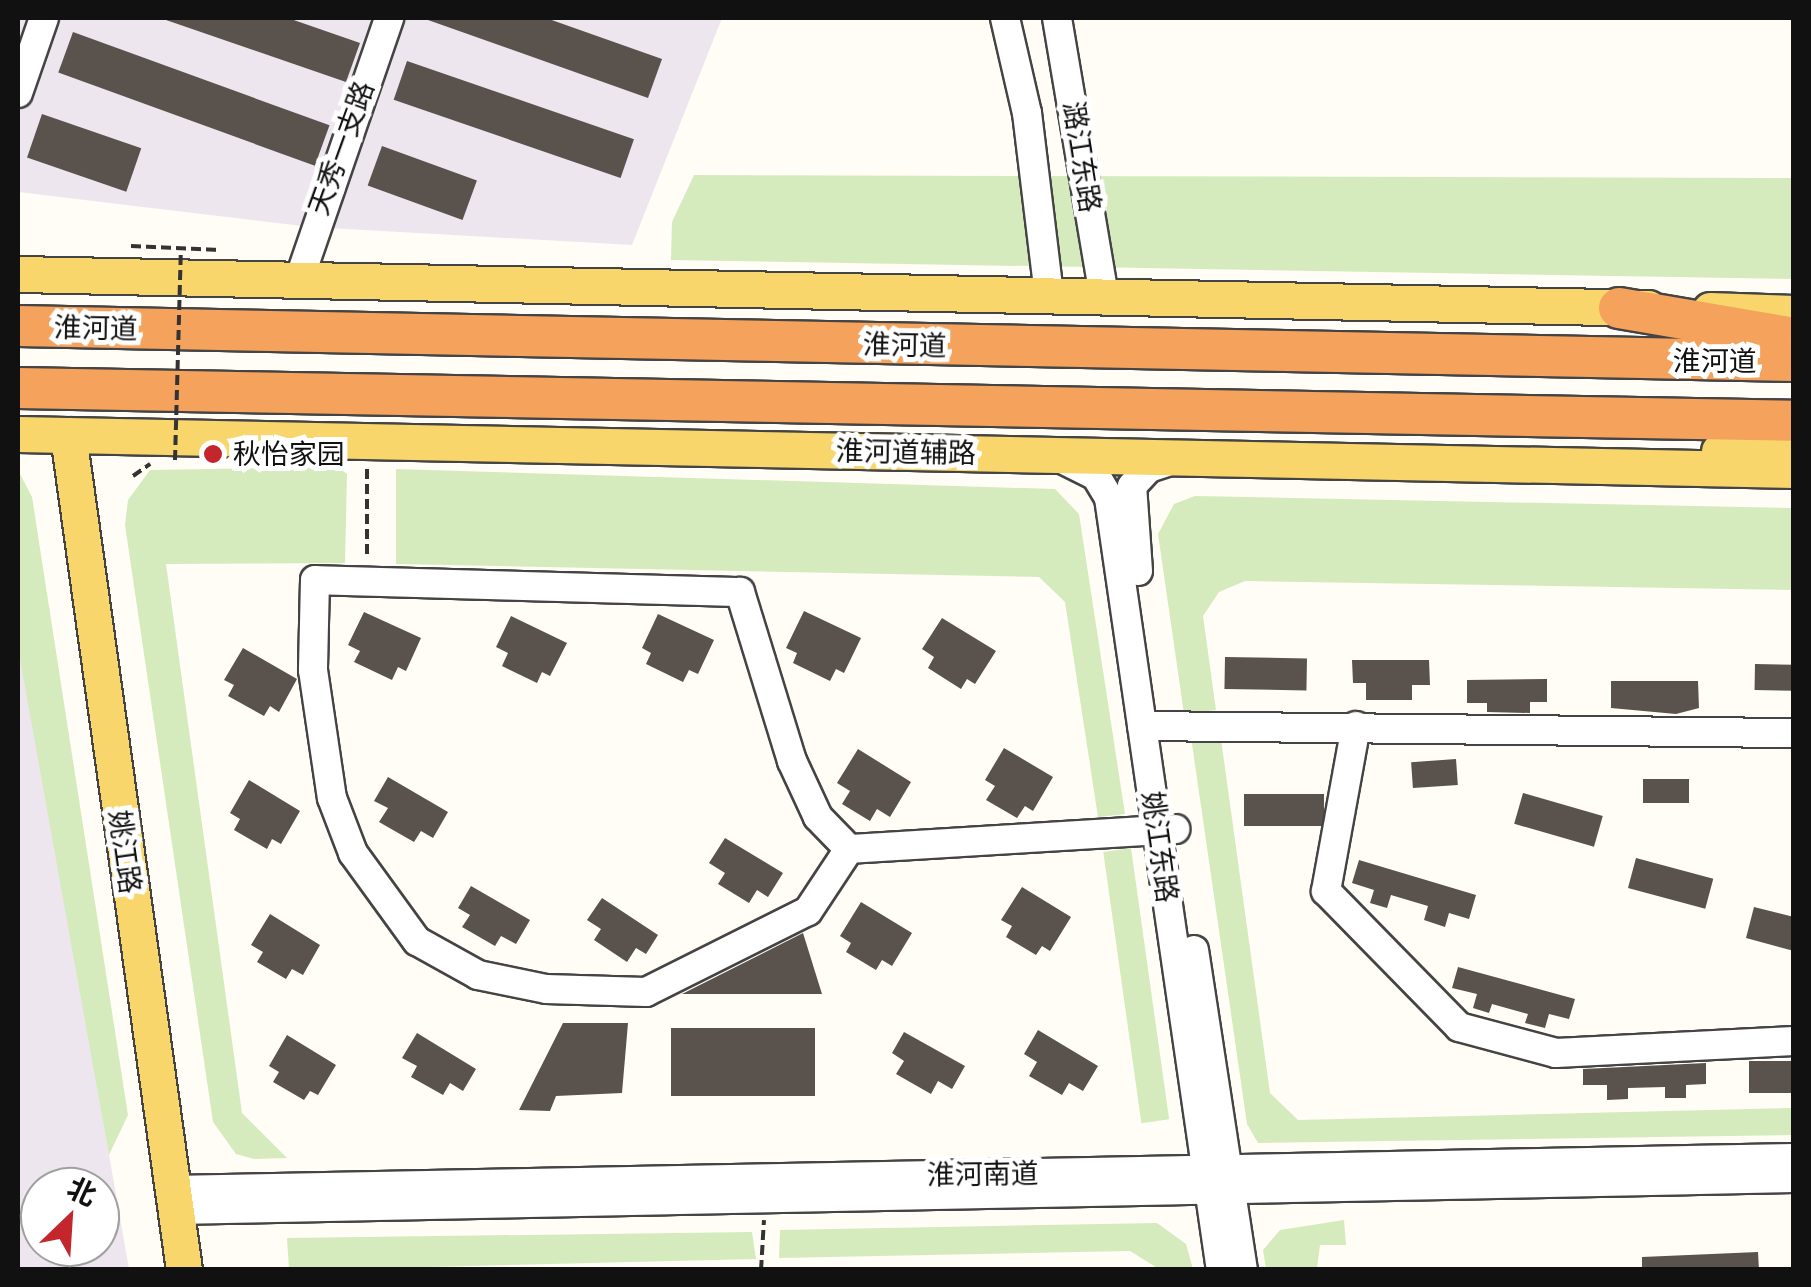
<!DOCTYPE html>
<meta charset="utf-8">
<style>
body{margin:0}
#map{position:relative;width:1811px;height:1287px;overflow:hidden;background:#fffdf5;font-family:"PT Serif","Noto Sans SC",serif}
div>[style]{position:absolute}
[style*='--x']{left:calc(var(--x)*1px);top:calc(var(--y)*1px);width:calc(var(--w)*1px);rotate:calc(var(--a)*1deg)}
.industrial>*{inset:0;background:#eee6ef}
.green>*{inset:0;background:#d5ebbd;transform-origin:0 0}
.building>*{inset:0;background:#5a524d;transform-origin:0 0}
.path>*{height:4px;margin-top:-2px;transform-origin:0;background:repeating-linear-gradient(90deg,#333 0 10px,transparent 0 15px)}
.roads{filter:drop-shadow(2px 0 #444) drop-shadow(-2px 0 #444) drop-shadow(0 2px #444) drop-shadow(0 -2px #444)}
.minor>*{height:28px;margin:-14px;padding:0 14px;transform-origin:14px;border-radius:14px;background:#fff}
.major>*{height:35px;margin:-17.5px;padding:0 17.5px;transform-origin:17.5px;border-radius:17.5px;background:#f9d66b}
.highway>*{height:40px;margin:-20px;padding:0 20px;transform-origin:20px;border-radius:20px;background:#f5a25d}
.path-bridge>*{height:4px;margin-top:-2px;transform-origin:0;background:repeating-linear-gradient(90deg,#333 0 10px,transparent 0 15px)}
.dots>*{width:28px;height:28px;translate:-50% -50%;box-sizing:border-box;border:5px solid #fff;border-radius:50%}
span{translate:-50% -50%;white-space:nowrap;text-align:center;line-height:1.15;-webkit-text-stroke:10px #fff;paint-order:stroke}
.street-label{font-size:28px;color:#111}
.poi-label{font-size:28px;color:#111}
.left{translate:0 -50%;text-align:left}
.frame{position:absolute;inset:0;border:20px solid #111;pointer-events:none}
.north{position:absolute;left:20px;top:1167px;width:100px;height:100px;box-sizing:border-box;background:#fff;border:2px solid #a0a0a0;border-radius:50%;rotate:25deg;font-size:28px;font-weight:700;line-height:40px;text-align:center;color:#111}
.north::after{content:'';display:block;margin:auto;width:35px;height:45px;background:#c4262e;clip-path:polygon(50% 0,100% 100%,50% 72%,0 100%)}
</style>
<div id="map">
<div class="industrial">
<i style="clip-path:polygon(18px 18px,722px 18px,632px 245px,311px 227px,18px 192px)"></i>
<i style="clip-path:polygon(evenodd,18px 641px,40px 759px,129px 1269px,18px 1269px,18px 641px,40px 1187px,100px 1187px,100px 1247px,40px 1247px,40px 1187px)"></i>
</div>
<div class="green">
<i style="clip-path:polygon(694px 175px,1793px 178px,1793px 279px,671px 260px,672px 222px)"></i>
<i style="clip-path:polygon(338px 467px,347px 474px,345px 563px,166px 564px,242px 1113px,287px 1158px,254px 1159px,236px 1154px,213px 1122px,125px 525px,128px 500px,150px 470px)"></i>
<i style="clip-path:polygon(396px 469px,1055px 489px,1079px 514px,1125px 814px,1098px 817px,1065px 602px,1039px 577px,396px 564px)"></i>
<i style="clip-path:polygon(18px 470px,32px 497px,128px 1115px,109px 1155px,18px 648px)"></i>
<i style="clip-path:polygon(1195px 496px,1793px 508px,1793px 590px,1245px 581px,1219px 592px,1203px 616px,1216px 710px,1184px 714px,1158px 534px,1174px 504px)"></i>
<i style="clip-path:polygon(1191px 737px,1221px 739px,1270px 1093px,1298px 1120px,1793px 1108px,1793px 1135px,1258px 1143px,1247px 1124px)"></i>
<i style="left:1131px;top:848px;width:274px;height:28px;rotate:82deg"></i>
<i style="clip-path:polygon(1344px 1220px,1346px 1245px,1320px 1245px,1317px 1269px,1266px 1269px,1263px 1250px,1280px 1230px)"></i>
<i style="clip-path:polygon(1157px 1223px,1186px 1244px,1193px 1269px,1159px 1269px,1130px 1251px,779px 1258px,780px 1230px)"></i>
<i style="clip-path:polygon(752px 1232px,756px 1259px,306px 1270px,289px 1269px,287px 1238px)"></i>
</div>
<div class="building">
<i style="clip-path:polygon(288px 18px,360px 43px,346px 82px,166px 20px)"></i>
<i style="clip-path:polygon(546px 18px,662px 59px,648px 98px,428px 20px)"></i>
<i style="left:73px;top:32px;width:273px;height:43px;rotate:20deg"></i>
<i style="left:407px;top:61px;width:240px;height:41px;rotate:19deg"></i>
<i style="left:42px;top:114px;width:105px;height:46px;rotate:19deg"></i>
<i style="left:382px;top:146px;width:101px;height:42px;rotate:20deg"></i>
<i style="clip-path:polygon(804px 611px,861px 638px,844px 673px,836px 669px,830px 681px,793px 663px,797px 653px,786px 648px)"></i>
<i style="clip-path:polygon(364px 612px,421px 638px,406px 671px,398px 667px,392px 680px,354px 662px,360px 651px,348px 645px)"></i>
<i style="clip-path:polygon(658px 614px,714px 640px,698px 674px,689px 670px,683px 682px,646px 664px,651px 653px,642px 648px)"></i>
<i style="clip-path:polygon(511px 616px,567px 643px,550px 676px,542px 672px,537px 683px,502px 666px,508px 653px,496px 647px)"></i>
<i style="clip-path:polygon(942px 618px,996px 651px,975px 684px,967px 679px,961px 689px,928px 668px,934px 657px,922px 649px)"></i>
<i style="clip-path:polygon(243px 648px,297px 679px,279px 712px,270px 706px,264px 716px,228px 696px,234px 685px,224px 680px)"></i>
<i style="left:1225px;top:657px;width:82px;height:32px;rotate:1deg"></i>
<i style="clip-path:polygon(1352px 660px,1429px 660px,1430px 685px,1412px 685px,1412px 700px,1366px 700px,1366px 683px,1353px 683px)"></i>
<i style="left:1755px;top:664px;width:39px;height:26px;rotate:1deg"></i>
<i style="clip-path:polygon(1547px 679px,1547px 702px,1530px 702px,1530px 713px,1487px 712px,1487px 703px,1467px 703px,1467px 680px)"></i>
<i style="clip-path:polygon(1611px 681px,1698px 681px,1699px 708px,1676px 714px,1611px 708px)"></i>
<i style="clip-path:polygon(1004px 748px,1053px 777px,1033px 811px,1025px 806px,1017px 818px,986px 800px,995px 786px,985px 780px)"></i>
<i style="clip-path:polygon(858px 749px,911px 782px,890px 817px,877px 809px,870px 821px,842px 804px,850px 791px,837px 783px)"></i>
<i style="left:1456px;top:759px;width:26px;height:45px;rotate:86deg"></i>
<i style="clip-path:polygon(388px 777px,448px 812px,433px 838px,421px 831px,414px 842px,379px 822px,388px 808px,374px 801px)"></i>
<i style="left:1643px;top:779px;width:46px;height:24px"></i>
<i style="clip-path:polygon(249px 780px,300px 811px,281px 844px,272px 839px,267px 849px,234px 830px,240px 819px,230px 813px)"></i>
<i style="left:1523px;top:793px;width:83px;height:32px;rotate:16deg"></i>
<i style="left:1244px;top:794px;width:80px;height:32px"></i>
<i style="clip-path:polygon(725px 838px,783px 873px,768px 897px,757px 890px,749px 903px,718px 884px,725px 873px,709px 863px)"></i>
<i style="left:1636px;top:858px;width:80px;height:31px;rotate:15deg"></i>
<i style="clip-path:polygon(1359px 860px,1476px 895px,1469px 919px,1449px 913px,1445px 927px,1424px 920px,1428px 906px,1391px 895px,1387px 908px,1370px 903px,1374px 890px,1352px 883px)"></i>
<i style="clip-path:polygon(471px 886px,530px 920px,516px 944px,501px 936px,495px 946px,462px 927px,470px 915px,458px 908px)"></i>
<i style="clip-path:polygon(1022px 887px,1071px 917px,1050px 951px,1042px 946px,1036px 955px,1006px 937px,1012px 926px,1001px 920px)"></i>
<i style="clip-path:polygon(602px 898px,658px 935px,646px 954px,636px 948px,627px 962px,594px 940px,601px 929px,587px 920px)"></i>
<i style="clip-path:polygon(861px 902px,912px 933px,892px 966px,882px 960px,876px 970px,846px 952px,851px 943px,840px 936px)"></i>
<i style="clip-path:polygon(1754px 907px,1794px 917px,1794px 951px,1746px 938px)"></i>
<i style="clip-path:polygon(270px 914px,320px 945px,303px 975px,292px 969px,286px 979px,257px 962px,263px 952px,251px 945px)"></i>
<i style="clip-path:polygon(803px 933px,822px 994px,682px 994px)"></i>
<i style="clip-path:polygon(1458px 967px,1575px 999px,1569px 1019px,1549px 1014px,1545px 1028px,1525px 1023px,1528px 1014px,1492px 1004px,1489px 1013px,1473px 1008px,1477px 994px,1452px 988px)"></i>
<i style="clip-path:polygon(563px 1023px,628px 1023px,622px 1093px,556px 1096px,550px 1111px,519px 1110px)"></i>
<i style="left:671px;top:1028px;width:144px;height:68px"></i>
<i style="clip-path:polygon(1038px 1030px,1098px 1066px,1083px 1091px,1069px 1083px,1062px 1095px,1029px 1076px,1037px 1062px,1024px 1054px)"></i>
<i style="clip-path:polygon(904px 1032px,965px 1066px,952px 1089px,938px 1081px,931px 1094px,896px 1074px,904px 1061px,892px 1053px)"></i>
<i style="clip-path:polygon(417px 1033px,476px 1069px,463px 1091px,450px 1083px,443px 1095px,411px 1077px,417px 1066px,402px 1058px)"></i>
<i style="clip-path:polygon(287px 1035px,336px 1065px,318px 1095px,310px 1091px,304px 1100px,273px 1082px,279px 1072px,269px 1066px)"></i>
<i style="left:1794px;top:1061px;width:32px;height:45px;rotate:90deg"></i>
<i style="clip-path:polygon(1706px 1063px,1706px 1084px,1686px 1085px,1686px 1098px,1665px 1098px,1665px 1087px,1628px 1088px,1628px 1099px,1607px 1100px,1607px 1085px,1583px 1085px,1583px 1069px)"></i>
<i style="clip-path:polygon(1758px 1252px,1759px 1270px,1642px 1270px,1642px 1257px)"></i>
</div>
<div class="path">
<i style="--x:131;--y:246;--w:89;--a:2.6"></i>
<i style="--x:367;--y:469;--w:90;--a:90"></i>
<i style="--x:133;--y:476;--w:21;--a:-35"></i>
<i style="--x:761;--y:1270;--w:50;--a:-86.6"></i>
</div>
<div class="roads">
<div class="minor">
<i style="--x:1005;--y:18;--w:98;--a:77"></i>
<i style="--x:1027;--y:113;--w:183;--a:83.1"></i>
<i style="--x:1057;--y:18;--w:282;--a:80.4"></i>
<i style="--x:18;--y:93;--w:79;--a:-70.9"></i>
<i style="--x:299;--y:280;--w:277;--a:-71"></i>
<i style="--x:1058;--y:457;--w:42;--a:26.6"></i>
<i style="--x:1096;--y:476;--w:26;--a:59"></i>
<i style="--x:1109;--y:498;--w:780;--a:81.75"></i>
<i style="--x:1138;--y:571;--w:85;--a:-94"></i>
<i style="--x:1132;--y:486;--w:25;--a:-47"></i>
<i style="--x:1149;--y:468;--w:25;--a:-18"></i>
<i style="--x:1142;--y:726;--w:652;--a:0.62"></i>
<i style="--x:1356;--y:726;--w:168;--a:100.3"></i>
<i style="--x:1326;--y:891;--w:190;--a:45.6"></i>
<i style="--x:1459;--y:1027;--w:100;--a:15"></i>
<i style="--x:1556;--y:1053;--w:238;--a:-2.9"></i>
<i style="--x:849;--y:849;--w:45;--a:-134.1"></i>
<i style="--x:818;--y:817;--w:62;--a:-114.9"></i>
<i style="--x:792;--y:761;--w:177;--a:-107.1"></i>
<i style="--x:740;--y:592;--w:425;--a:-178.4"></i>
<i style="--x:315;--y:580;--w:90;--a:91.3"></i>
<i style="--x:313;--y:670;--w:129;--a:81.6"></i>
<i style="--x:332;--y:798;--w:59;--a:69.1"></i>
<i style="--x:353;--y:853;--w:109;--a:54"></i>
<i style="--x:417;--y:941;--w:70;--a:29.1"></i>
<i style="--x:478;--y:975;--w:69;--a:11.6"></i>
<i style="--x:546;--y:989;--w:100;--a:1.7"></i>
<i style="--x:646;--y:992;--w:181;--a:-26.6"></i>
<i style="--x:808;--y:911;--w:74;--a:-56.5"></i>
<i style="--x:849;--y:849;--w:327;--a:-3.5"></i>
<i style="--x:1194;--y:950;--w:324;--a:81.3"></i>
<i style="--x:172;--y:1190;--w:1622;--a:-1.13"></i>
<i style="--x:175;--y:1210;--w:1619;--a:-1.13"></i>
</div>
<div class="major">
<i style="--x:18;--y:274;--w:1630;--a:1.19"></i>
<i style="--x:1710;--y:310;--w:84;--a:2"></i>
<i style="--x:18;--y:434;--w:1776;--a:1.16"></i>
<i style="--x:68;--y:435;--w:843;--a:82.09"></i>
<i style="--x:1719;--y:451;--w:76;--a:-7.6"></i>
</div>
<div class="highway">
<i style="--x:1619;--y:308;--w:178;--a:9.7"></i>
<i style="--x:18;--y:326;--w:1776;--a:1.13"></i>
<i style="--x:18;--y:388;--w:1776;--a:1.06"></i>
</div>
</div>
<div class="path-bridge">
<i style="--x:175;--y:460;--w:212;--a:-88.4"></i>
</div>
<div class="dots">
<i style="left:213px;top:454px;background:#c4262e"></i>
</div>
<div class="street-label">
<span style="left:341px;top:148px;rotate:-70deg">天秀一支路</span>
<span style="left:1082px;top:157px;rotate:81deg">潞江东路</span>
<span style="left:96px;top:328px;rotate:1deg">淮河道</span>
<span style="left:905px;top:345px;rotate:1deg">淮河道</span>
<span style="left:1715px;top:361px">淮河道</span>
<span style="left:906px;top:452px;rotate:1deg">淮河道辅路</span>
<span style="left:1160px;top:847px;rotate:82deg">姚江东路</span>
<span style="left:125px;top:852px;rotate:82deg">姚江路</span>
<span style="left:983px;top:1174px;rotate:-1deg">淮河南道</span>
</div>
<div class="poi-label">
<span class="left" style="left:233px;top:454px">秋怡家园</span>
</div>
<div class="frame"></div>
<div class="north">北</div>
</div>
